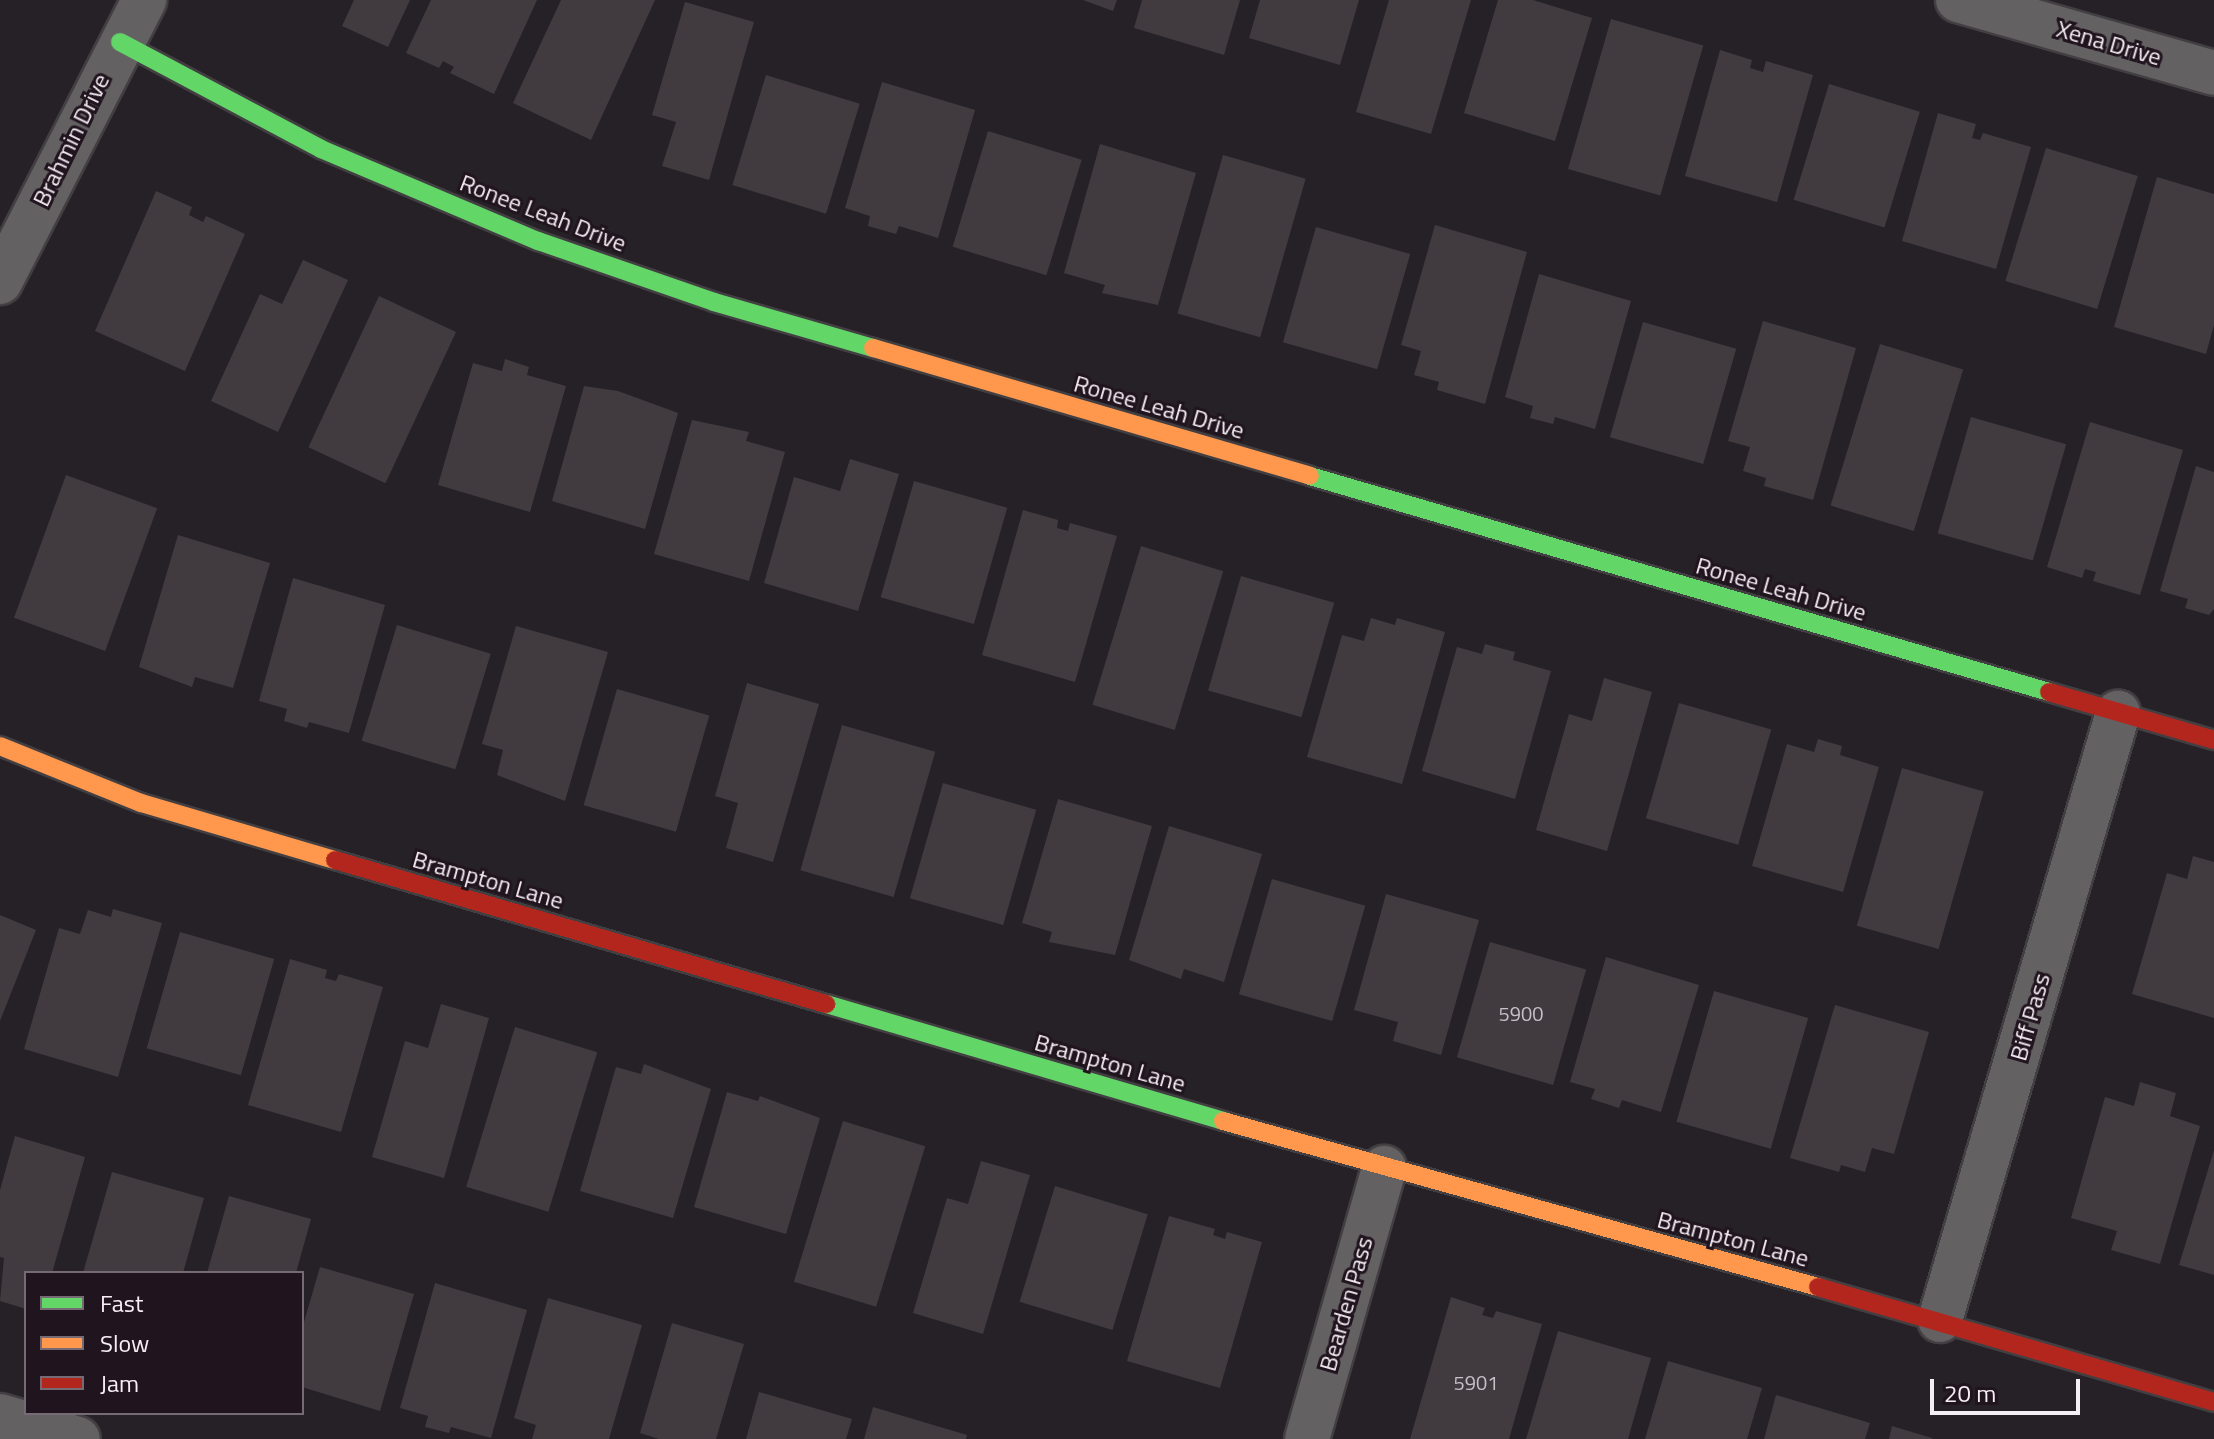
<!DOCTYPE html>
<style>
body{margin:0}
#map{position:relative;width:2214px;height:1439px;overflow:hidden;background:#262126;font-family:"Titillium Web",sans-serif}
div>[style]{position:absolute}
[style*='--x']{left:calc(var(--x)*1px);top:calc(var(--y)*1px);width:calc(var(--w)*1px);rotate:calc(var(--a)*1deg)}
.building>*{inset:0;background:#413b40;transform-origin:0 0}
.roads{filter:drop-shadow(2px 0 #423f42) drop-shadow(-2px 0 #423f42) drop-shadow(0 2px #423f42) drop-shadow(0 -2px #423f42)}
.street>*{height:44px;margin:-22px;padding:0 22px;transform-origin:22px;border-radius:22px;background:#646163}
.fast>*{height:18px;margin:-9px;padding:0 9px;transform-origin:9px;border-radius:9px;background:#63d668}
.slow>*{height:18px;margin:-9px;padding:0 9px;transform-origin:9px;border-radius:9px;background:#ff974d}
.jam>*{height:18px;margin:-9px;padding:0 9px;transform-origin:9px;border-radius:9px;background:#b3261e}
span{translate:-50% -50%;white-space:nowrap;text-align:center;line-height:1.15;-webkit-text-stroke:6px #20141e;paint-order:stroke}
.number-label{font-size:20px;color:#c9c1c8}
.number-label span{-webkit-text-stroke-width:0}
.street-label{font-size:24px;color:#f6eef5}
.legend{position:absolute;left:24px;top:1271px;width:280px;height:144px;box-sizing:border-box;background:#20141e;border:2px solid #766b74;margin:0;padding:10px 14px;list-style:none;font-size:24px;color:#f6eef5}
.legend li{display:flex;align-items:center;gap:16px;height:40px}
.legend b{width:40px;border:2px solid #766b74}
.scale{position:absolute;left:1930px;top:1379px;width:150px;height:36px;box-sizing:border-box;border:4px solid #f6eef5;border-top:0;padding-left:10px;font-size:24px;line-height:28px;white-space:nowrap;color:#f6eef5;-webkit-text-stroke:6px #20141e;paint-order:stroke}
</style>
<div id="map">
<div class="building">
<i style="clip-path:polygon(354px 0,410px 0,388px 47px,342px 26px)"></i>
<i style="clip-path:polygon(431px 0,537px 0,494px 94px,450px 73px,454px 67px,443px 61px,439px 68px,406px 53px)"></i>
<i style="clip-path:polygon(561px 0,655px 0,591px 140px,513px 103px)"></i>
<i style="clip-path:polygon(1083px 0,1117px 0,1113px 11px)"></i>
<i style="clip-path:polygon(1142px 0,1240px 0,1224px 55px,1134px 28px)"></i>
<i style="clip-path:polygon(1260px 0,1359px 0,1340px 65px,1249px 38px)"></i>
<i style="clip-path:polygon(1389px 0,1471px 0,1431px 134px,1356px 112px)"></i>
<i style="clip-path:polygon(1498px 0,1533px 0,1592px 18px,1555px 141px,1464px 113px)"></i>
<i style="clip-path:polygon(685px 2px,754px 22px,709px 180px,662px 166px,676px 122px,652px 115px)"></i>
<i style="left:1611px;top:19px;width:96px;height:156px;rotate:16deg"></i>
<i style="clip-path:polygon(1720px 50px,1752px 60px,1750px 68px,1763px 72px,1766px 61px,1813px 75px,1777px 202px,1685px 176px)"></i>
<i style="left:766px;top:75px;width:98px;height:115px;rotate:17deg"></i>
<i style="clip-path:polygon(882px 82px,975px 110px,938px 238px,899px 226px,896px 234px,868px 226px,870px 216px,845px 208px)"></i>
<i style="left:1829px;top:84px;width:95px;height:121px;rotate:17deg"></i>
<i style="clip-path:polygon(1938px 113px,1976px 124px,1972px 138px,1980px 140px,1983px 133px,2031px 147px,1996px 269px,1902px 241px)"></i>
<i style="left:988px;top:131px;width:98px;height:121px;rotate:17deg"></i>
<i style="clip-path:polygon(1100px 144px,1196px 173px,1158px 305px,1102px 293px,1105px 285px,1064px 273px)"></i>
<i style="left:2046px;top:148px;width:96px;height:139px;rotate:17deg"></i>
<i style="left:1223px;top:155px;width:86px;height:165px;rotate:16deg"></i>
<i style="clip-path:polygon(2157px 177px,2214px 194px,2214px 325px,2206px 354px,2114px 327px)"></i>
<i style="clip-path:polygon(156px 191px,192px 207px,189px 215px,203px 222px,206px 216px,245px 234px,185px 371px,95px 331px)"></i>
<i style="clip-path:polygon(1435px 225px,1527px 252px,1485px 404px,1437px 390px,1439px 382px,1414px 375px,1421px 351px,1401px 345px)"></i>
<i style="left:1316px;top:227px;width:98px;height:120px;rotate:16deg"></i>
<i style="clip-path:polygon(303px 260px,348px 280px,278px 432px,211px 401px,260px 294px,282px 304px)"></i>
<i style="clip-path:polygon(1539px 274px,1631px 301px,1595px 429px,1555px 417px,1553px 424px,1530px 418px,1533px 406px,1505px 397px)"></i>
<i style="left:379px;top:296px;width:85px;height:167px;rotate:25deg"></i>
<i style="clip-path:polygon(1763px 321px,1856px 348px,1813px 500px,1764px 486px,1766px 478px,1743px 471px,1750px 447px,1728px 441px)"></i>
<i style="left:1643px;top:322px;width:97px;height:120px;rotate:16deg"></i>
<i style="left:1880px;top:344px;width:87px;height:169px;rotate:17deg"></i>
<i style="clip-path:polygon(505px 359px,529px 367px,527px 375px,566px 386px,530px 512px,438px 485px,473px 363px,502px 371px)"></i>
<i style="clip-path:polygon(584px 386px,618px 391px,678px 413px,645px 529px,552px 501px)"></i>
<i style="left:1971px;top:417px;width:99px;height:121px;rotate:16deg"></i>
<i style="clip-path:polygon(692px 420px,749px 432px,746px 441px,785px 452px,749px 581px,654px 554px)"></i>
<i style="clip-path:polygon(2090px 422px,2183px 450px,2140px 595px,2093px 581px,2096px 572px,2085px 569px,2082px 578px,2047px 567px)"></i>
<i style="clip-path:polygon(850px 459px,899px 474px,858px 611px,764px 583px,794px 477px,840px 491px)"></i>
<i style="clip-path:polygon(2196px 466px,2214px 472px,2214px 609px,2209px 615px,2185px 608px,2188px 599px,2160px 591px)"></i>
<i style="left:66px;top:475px;width:97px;height:152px;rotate:20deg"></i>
<i style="left:914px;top:481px;width:97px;height:121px;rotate:16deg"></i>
<i style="clip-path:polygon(1023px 510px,1058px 520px,1057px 528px,1068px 531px,1070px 523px,1117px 536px,1075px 682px,982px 655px)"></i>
<i style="clip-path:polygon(178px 535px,270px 563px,233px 688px,195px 677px,192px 687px,139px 667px)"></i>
<i style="left:1141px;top:546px;width:86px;height:166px;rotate:17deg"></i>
<i style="left:1241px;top:576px;width:97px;height:119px;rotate:16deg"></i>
<i style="clip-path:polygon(293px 578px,385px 605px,349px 733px,309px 722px,307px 728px,284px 721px,287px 709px,259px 701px)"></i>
<i style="clip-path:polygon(1371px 618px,1395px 625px,1397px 618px,1445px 632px,1402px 784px,1307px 757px,1342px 635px,1364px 641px)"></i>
<i style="left:397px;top:625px;width:98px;height:121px;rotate:17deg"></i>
<i style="clip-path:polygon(516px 626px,608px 652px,565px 801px,497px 775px,503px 750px,482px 744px)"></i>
<i style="clip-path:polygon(1485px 644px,1515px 652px,1513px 660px,1551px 671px,1515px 799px,1422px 771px,1457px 647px,1482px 654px)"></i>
<i style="clip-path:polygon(1604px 678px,1652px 692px,1607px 851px,1536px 830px,1569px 714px,1592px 721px)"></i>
<i style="clip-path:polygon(747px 683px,819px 704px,773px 862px,726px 848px,738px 803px,715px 796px)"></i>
<i style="left:617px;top:689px;width:96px;height:121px;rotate:16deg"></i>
<i style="left:1679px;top:703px;width:96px;height:120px;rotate:16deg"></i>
<i style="left:842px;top:725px;width:97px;height:151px;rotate:16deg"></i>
<i style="clip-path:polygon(1818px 739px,1842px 746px,1840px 755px,1879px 767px,1843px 892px,1752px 866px,1787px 744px,1814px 752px)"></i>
<i style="left:1902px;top:768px;width:85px;height:164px;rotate:16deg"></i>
<i style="left:943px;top:783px;width:97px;height:120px;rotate:16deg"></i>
<i style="clip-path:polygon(1058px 799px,1152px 826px,1115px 955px,1049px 942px,1052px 932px,1022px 923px)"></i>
<i style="clip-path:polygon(1169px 826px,1262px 854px,1224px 982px,1184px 969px,1181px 979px,1129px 960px)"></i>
<i style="clip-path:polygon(2193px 856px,2214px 862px,2214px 1018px,2132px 994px,2167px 873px,2187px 879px)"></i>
<i style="left:1272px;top:879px;width:97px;height:120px;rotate:16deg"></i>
<i style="clip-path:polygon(1386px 894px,1479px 920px,1441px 1055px,1393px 1041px,1398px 1022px,1354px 1010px)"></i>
<i style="clip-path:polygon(113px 909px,162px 923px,118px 1077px,24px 1049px,59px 928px,80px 934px,88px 910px,111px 917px)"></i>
<i style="clip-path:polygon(0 915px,36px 930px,0 1021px)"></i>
<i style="left:180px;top:932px;width:98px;height:121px;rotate:16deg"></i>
<i style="left:1490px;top:942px;width:100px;height:120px;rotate:16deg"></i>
<i style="clip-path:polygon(1606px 957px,1699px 985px,1661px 1112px,1622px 1100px,1619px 1108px,1591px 1099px,1595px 1089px,1570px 1082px)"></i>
<i style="clip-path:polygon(290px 959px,327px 970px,325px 978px,336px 981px,339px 974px,383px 987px,341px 1132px,248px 1105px)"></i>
<i style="left:1714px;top:991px;width:98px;height:136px;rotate:16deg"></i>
<i style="clip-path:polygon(441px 1004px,489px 1018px,444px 1178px,372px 1157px,405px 1041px,428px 1048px)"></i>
<i style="clip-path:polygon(1835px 1005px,1929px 1032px,1894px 1154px,1872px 1148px,1865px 1172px,1841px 1165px,1839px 1172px,1790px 1158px)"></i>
<i style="left:515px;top:1027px;width:86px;height:167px;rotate:17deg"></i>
<i style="clip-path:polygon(644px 1064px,711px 1089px,673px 1218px,580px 1191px,616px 1067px,641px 1074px)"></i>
<i style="clip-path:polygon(2140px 1082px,2176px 1093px,2170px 1116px,2200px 1126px,2160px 1264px,2111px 1250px,2117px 1231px,2071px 1218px,2105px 1097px,2134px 1106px)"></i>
<i style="clip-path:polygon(727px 1092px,758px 1101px,760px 1096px,820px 1118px,786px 1234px,694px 1207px)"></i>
<i style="left:843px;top:1121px;width:86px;height:168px;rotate:17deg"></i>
<i style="clip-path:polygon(15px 1136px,85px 1157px,52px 1273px,26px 1273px,26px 1309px,0 1301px,4px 1258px,0 1257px,0 1190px)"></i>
<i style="clip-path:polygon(2214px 1150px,2214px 1275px,2179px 1265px)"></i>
<i style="clip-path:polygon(981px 1161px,1030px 1175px,983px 1334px,913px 1313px,947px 1198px,968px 1204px)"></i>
<i style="clip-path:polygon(112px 1172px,204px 1198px,183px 1273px,83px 1273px)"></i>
<i style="left:1055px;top:1186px;width:97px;height:121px;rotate:17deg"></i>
<i style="clip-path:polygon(229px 1196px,311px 1219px,296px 1273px,207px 1273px)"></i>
<i style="clip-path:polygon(1169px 1216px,1215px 1229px,1213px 1235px,1225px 1239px,1227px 1232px,1262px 1242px,1220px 1388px,1127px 1361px)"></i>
<i style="clip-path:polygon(320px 1267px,414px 1294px,380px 1411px,302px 1387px,302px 1329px)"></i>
<i style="clip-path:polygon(435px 1283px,527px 1310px,491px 1438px,451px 1427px,449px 1433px,425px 1427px,428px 1416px,400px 1408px)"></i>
<i style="clip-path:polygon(1451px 1297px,1485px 1308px,1482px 1315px,1493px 1318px,1496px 1311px,1542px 1324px,1509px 1439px,1410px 1439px)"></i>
<i style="clip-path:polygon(548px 1298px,642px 1325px,609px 1439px,532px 1439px,536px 1425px,514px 1418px)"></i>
<i style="clip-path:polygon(672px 1323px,744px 1344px,716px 1439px,659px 1439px,640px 1433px)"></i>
<i style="clip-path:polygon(1558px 1331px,1651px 1358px,1628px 1439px,1526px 1439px)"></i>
<i style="clip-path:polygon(1668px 1361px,1762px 1388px,1747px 1439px,1645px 1439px)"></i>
<i style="clip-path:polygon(759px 1392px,852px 1419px,846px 1439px,746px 1439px)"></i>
<i style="clip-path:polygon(1776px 1395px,1870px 1423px,1865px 1439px,1764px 1439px)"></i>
<i style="clip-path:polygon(873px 1407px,967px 1435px,966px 1439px,864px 1439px)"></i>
<i style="clip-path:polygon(1892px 1426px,1932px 1438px,1932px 1439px,1889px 1439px)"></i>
</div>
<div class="roads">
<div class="street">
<i style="--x:1958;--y:0;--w:266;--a:15.9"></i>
<i style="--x:0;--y:282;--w:317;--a:-62.9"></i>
<i style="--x:1940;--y:1320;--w:633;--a:-73.66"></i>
<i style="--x:0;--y:1416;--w:81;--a:16.4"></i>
<i style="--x:1307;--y:1439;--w:282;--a:-74.1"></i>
</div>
<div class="fast">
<i style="--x:120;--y:42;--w:228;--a:28"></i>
<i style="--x:321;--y:149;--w:236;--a:23"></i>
<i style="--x:538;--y:241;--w:186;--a:19.1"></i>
<i style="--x:714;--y:302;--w:166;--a:16.1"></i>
<i style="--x:1310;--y:476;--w:770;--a:16.29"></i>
<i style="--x:826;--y:1004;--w:414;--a:16.4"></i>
</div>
<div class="slow">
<i style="--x:873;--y:348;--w:455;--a:16.3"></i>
<i style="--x:0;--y:746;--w:152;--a:22"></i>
<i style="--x:141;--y:803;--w:202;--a:16.4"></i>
<i style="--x:1223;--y:1121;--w:618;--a:15.59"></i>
</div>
<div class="jam">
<i style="--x:2049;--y:692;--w:172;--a:16.2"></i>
<i style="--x:335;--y:860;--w:512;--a:16.35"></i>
<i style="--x:1818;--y:1287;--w:412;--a:16.2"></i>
</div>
</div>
<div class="number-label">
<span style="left:1521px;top:1013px">5900</span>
<span style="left:1476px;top:1382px">5901</span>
</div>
<div class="street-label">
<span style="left:2109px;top:43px;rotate:16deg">Xena Drive</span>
<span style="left:71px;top:140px;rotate:-64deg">Brahmin Drive</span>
<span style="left:543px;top:213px;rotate:21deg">Ronee Leah Drive</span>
<span style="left:1159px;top:407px;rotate:16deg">Ronee Leah Drive</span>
<span style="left:1781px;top:589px;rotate:16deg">Ronee Leah Drive</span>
<span style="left:488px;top:880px;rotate:16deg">Brampton Lane</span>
<span style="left:2030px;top:1017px;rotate:-74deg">Biff Pass</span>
<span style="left:1110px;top:1063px;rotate:16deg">Brampton Lane</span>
<span style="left:1733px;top:1239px;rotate:15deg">Brampton Lane</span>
<span style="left:1346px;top:1304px;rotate:-74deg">Bearden Pass</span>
</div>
<ul class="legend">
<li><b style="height:10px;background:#63d668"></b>Fast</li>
<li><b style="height:10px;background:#ff974d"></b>Slow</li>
<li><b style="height:10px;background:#b3261e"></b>Jam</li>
</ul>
<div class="scale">20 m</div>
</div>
